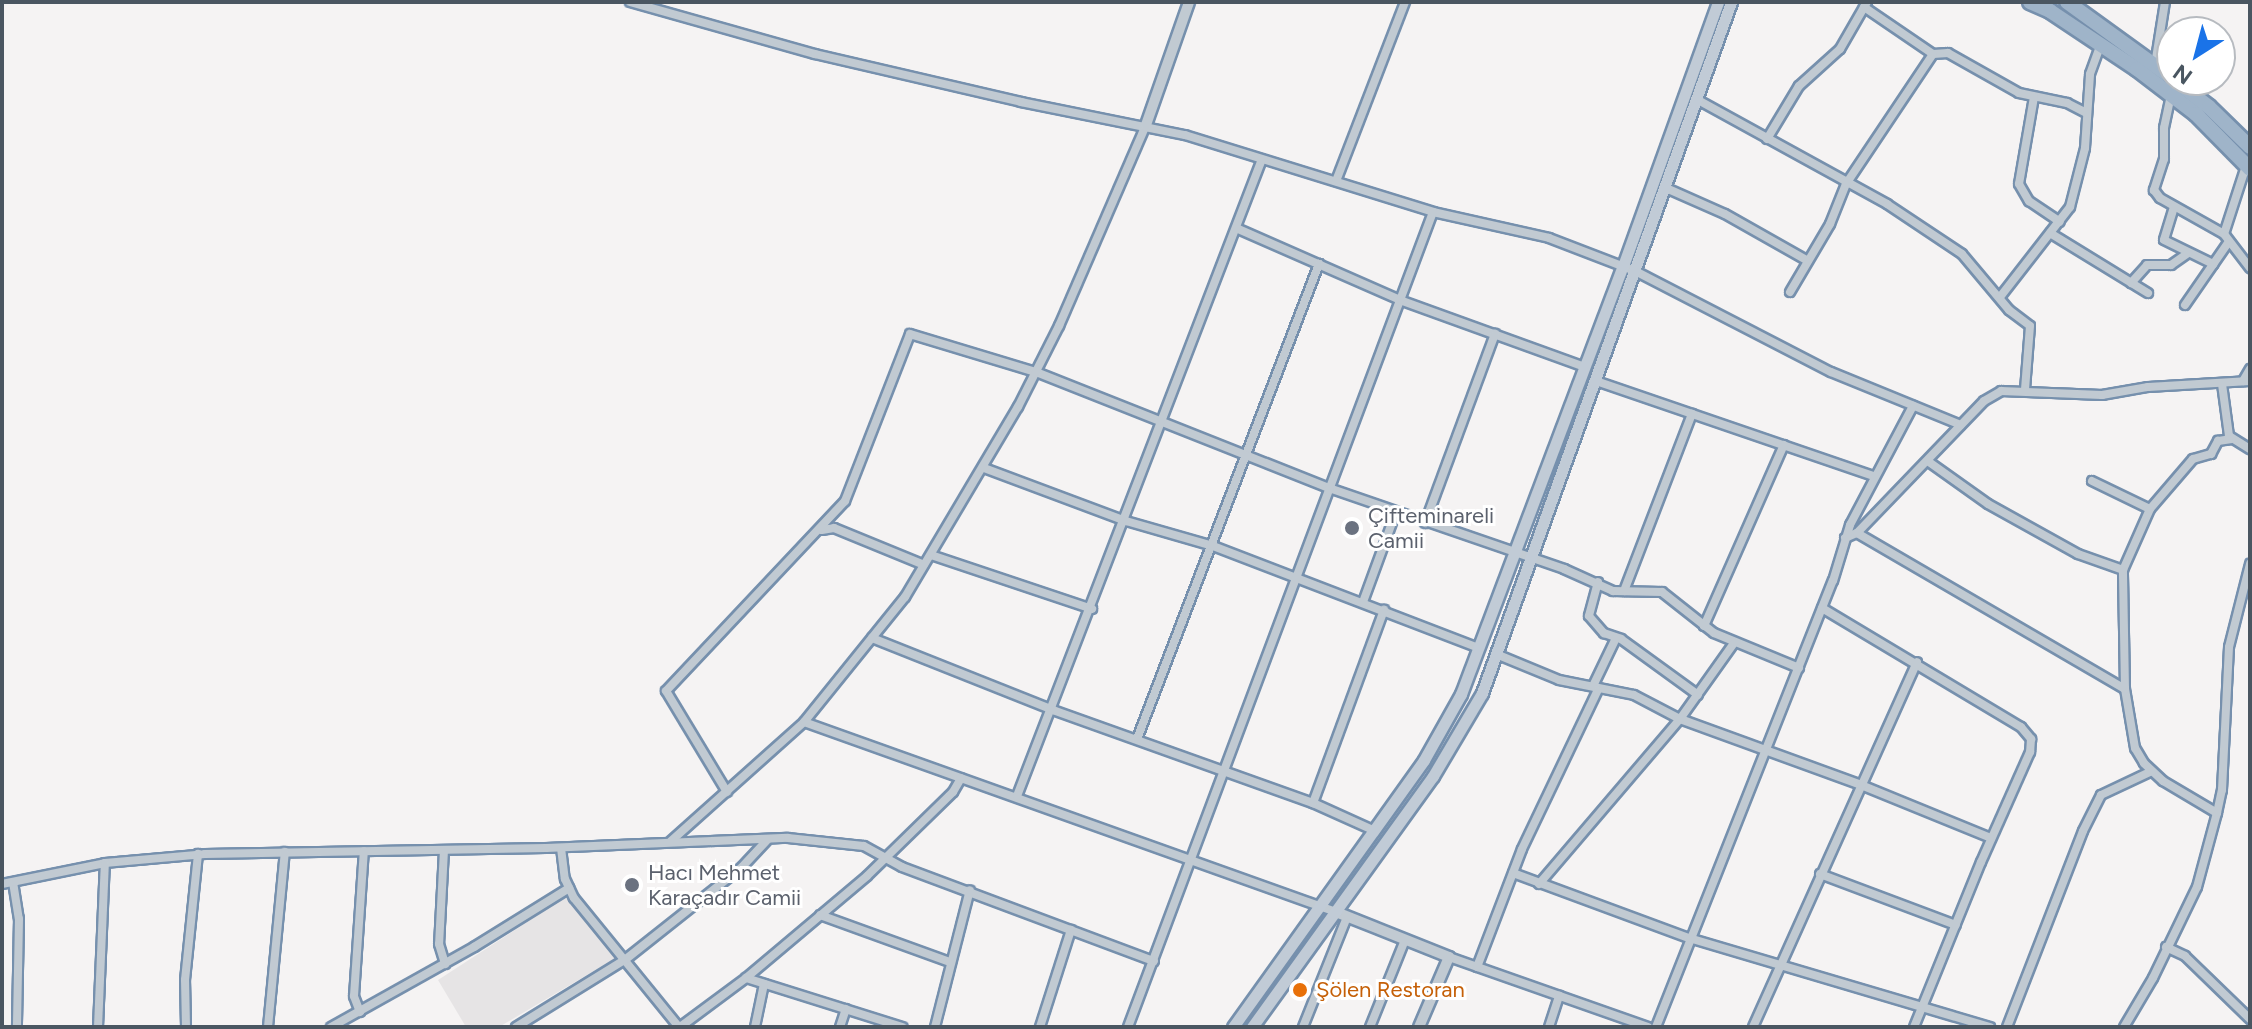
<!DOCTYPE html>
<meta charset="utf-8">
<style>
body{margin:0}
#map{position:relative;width:2252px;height:1029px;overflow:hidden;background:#f5f3f3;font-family:Figtree,sans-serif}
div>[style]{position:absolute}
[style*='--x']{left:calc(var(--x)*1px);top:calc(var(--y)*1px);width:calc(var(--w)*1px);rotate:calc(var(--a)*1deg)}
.education>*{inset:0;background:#e6e4e5}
.roads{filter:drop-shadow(2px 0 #7690ad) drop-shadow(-2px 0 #7690ad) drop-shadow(0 2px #7690ad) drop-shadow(0 -2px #7690ad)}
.minor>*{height:8px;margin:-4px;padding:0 4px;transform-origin:4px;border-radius:4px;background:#c1cad2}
.tertiary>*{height:10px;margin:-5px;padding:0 5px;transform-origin:5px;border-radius:5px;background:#c1cad2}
.secondary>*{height:11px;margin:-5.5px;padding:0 5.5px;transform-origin:5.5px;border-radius:5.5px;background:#c1cbd6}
.trunk>*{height:14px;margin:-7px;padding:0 7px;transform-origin:7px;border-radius:7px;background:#9fb4c9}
.dots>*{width:22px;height:22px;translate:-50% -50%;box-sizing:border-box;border:4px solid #fff;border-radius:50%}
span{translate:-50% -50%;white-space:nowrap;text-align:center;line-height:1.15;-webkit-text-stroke:6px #fff;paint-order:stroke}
.worship-label{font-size:22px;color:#5b616d}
.left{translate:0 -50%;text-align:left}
.food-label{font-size:22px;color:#c56008}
.frame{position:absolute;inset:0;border:4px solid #4a5661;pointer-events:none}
.north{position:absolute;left:2156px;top:16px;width:80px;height:80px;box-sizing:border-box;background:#fff;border:2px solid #b7bbc0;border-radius:50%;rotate:216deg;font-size:22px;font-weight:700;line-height:32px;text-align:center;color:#4a5661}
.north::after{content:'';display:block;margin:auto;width:28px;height:36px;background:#1a73e8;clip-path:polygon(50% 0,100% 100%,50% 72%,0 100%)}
</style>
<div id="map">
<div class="education">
<i style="clip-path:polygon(564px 898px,571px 901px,616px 952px,614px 959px,499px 1027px,466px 1027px,438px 980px)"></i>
</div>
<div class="roads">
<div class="minor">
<i style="--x:630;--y:2;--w:192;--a:15.7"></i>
<i style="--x:815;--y:54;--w:212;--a:13.1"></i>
<i style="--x:1021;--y:102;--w:167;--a:11.4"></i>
<i style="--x:1185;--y:135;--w:260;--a:17.2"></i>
<i style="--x:1433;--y:212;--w:119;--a:12.6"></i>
<i style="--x:1549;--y:238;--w:92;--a:21"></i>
<i style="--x:1635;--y:271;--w:220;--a:27.3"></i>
<i style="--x:1831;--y:372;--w:140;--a:22.2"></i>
<i style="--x:1864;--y:7;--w:83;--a:34.3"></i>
<i style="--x:1933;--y:54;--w:15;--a:-4"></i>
<i style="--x:1948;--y:53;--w:81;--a:29.4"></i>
<i style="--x:2019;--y:93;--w:49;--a:11.8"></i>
<i style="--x:2067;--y:103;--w:20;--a:27"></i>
<i style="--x:2155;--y:65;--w:64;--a:-81"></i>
<i style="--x:2171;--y:95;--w:34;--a:102"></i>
<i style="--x:2164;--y:128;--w:31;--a:90"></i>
<i style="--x:2164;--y:159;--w:33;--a:108"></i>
<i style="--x:2154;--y:190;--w:10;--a:53"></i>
<i style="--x:2160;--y:198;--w:73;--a:29.4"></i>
<i style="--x:2034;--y:97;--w:88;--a:99.8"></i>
<i style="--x:2019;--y:184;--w:20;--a:60"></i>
<i style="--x:2029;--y:201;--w:37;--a:34"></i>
<i style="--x:1698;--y:100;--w:216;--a:28.8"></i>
<i style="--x:1887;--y:204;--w:90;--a:33.7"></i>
<i style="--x:1962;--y:254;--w:73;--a:50"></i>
<i style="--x:2009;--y:310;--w:26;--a:37"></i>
<i style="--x:2030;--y:326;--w:64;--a:94.5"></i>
<i style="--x:1767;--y:139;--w:62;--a:-58.9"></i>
<i style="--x:1799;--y:86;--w:55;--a:-42.1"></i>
<i style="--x:1840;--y:49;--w:54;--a:-60.1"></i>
<i style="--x:2246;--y:166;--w:71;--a:107.9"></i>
<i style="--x:2224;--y:234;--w:43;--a:52.6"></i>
<i style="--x:1336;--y:181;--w:192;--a:-68.9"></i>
<i style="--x:1666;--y:188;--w:64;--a:23.8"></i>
<i style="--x:1725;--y:214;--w:95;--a:29.5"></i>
<i style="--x:2174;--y:207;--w:34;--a:107"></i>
<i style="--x:2164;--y:240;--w:55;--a:26.1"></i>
<i style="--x:1236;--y:228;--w:179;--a:23.7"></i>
<i style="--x:1400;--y:300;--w:197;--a:19.9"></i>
<i style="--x:2050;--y:233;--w:115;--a:31.5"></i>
<i style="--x:2131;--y:283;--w:24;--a:-48"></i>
<i style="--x:2147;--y:265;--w:24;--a:0"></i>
<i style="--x:2171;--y:265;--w:21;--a:-35"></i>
<i style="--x:1790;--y:292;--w:79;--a:-59.5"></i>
<i style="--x:1830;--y:224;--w:43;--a:-68.2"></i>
<i style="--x:1846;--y:184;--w:156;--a:-56.2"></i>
<i style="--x:2000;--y:297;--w:114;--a:-52.1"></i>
<i style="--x:2070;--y:207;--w:61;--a:-75.7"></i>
<i style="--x:2085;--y:148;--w:74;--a:-86.1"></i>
<i style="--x:2090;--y:74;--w:33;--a:-70"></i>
<i style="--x:2185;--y:305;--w:75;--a:-55.3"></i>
<i style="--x:1596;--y:381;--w:294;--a:18.9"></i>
<i style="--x:2243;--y:381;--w:14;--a:-60"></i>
<i style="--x:2222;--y:384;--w:52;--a:82.3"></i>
<i style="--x:2229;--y:436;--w:25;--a:32"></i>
<i style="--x:1929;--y:462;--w:72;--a:35.4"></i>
<i style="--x:1988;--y:504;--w:103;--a:29.1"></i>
<i style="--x:2078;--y:554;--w:48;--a:19.6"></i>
<i style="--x:984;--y:468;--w:152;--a:20.5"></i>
<i style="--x:1126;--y:521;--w:91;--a:16"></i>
<i style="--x:1213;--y:546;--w:285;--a:21"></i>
<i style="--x:2092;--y:481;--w:64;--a:25.8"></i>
<i style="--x:1425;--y:523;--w:202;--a:-69.7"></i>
<i style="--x:822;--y:530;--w:12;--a:-9"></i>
<i style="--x:834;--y:528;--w:97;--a:22.3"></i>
<i style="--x:1857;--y:533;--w:310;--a:30.2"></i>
<i style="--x:1845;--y:538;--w:13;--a:-23"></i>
<i style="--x:1857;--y:533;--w:183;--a:-46.1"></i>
<i style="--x:1984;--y:401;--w:20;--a:-30"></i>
<i style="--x:2001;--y:391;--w:101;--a:2.3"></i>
<i style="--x:2102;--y:395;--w:47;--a:-9.9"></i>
<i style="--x:2148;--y:387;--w:102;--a:-3.4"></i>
<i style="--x:931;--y:555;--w:170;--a:18.5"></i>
<i style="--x:1598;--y:582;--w:35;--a:105"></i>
<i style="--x:1589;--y:616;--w:23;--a:49"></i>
<i style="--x:1604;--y:633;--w:18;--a:19"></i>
<i style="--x:1621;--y:639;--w:95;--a:36"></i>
<i style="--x:1624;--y:591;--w:190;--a:-69"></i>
<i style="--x:1363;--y:602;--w:96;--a:-69.9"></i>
<i style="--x:1822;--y:608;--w:232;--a:30.9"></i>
<i style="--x:2021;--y:727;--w:16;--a:50"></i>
<i style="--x:2031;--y:739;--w:13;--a:94"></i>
<i style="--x:2030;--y:752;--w:120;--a:114"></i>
<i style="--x:1981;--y:862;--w:178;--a:112.1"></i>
<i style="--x:1704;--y:626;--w:198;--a:-66.2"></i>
<i style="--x:872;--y:638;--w:195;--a:21.7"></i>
<i style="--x:1053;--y:710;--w:276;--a:19.7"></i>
<i style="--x:1313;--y:803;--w:66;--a:24.2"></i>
<i style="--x:1496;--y:654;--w:68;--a:22.4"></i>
<i style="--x:1559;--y:680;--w:76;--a:11.3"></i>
<i style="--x:1634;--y:695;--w:52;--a:27.6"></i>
<i style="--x:1680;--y:719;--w:193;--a:20"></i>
<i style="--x:1861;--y:785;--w:140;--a:22.2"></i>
<i style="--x:1593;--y:686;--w:53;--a:-64.4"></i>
<i style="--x:804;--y:722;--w:565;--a:19.65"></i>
<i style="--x:1137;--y:739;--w:509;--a:-69.04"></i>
<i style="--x:727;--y:792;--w:118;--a:-121.1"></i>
<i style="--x:666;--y:691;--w:261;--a:-46.7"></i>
<i style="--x:845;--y:501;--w:179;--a:-68.7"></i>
<i style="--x:910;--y:334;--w:132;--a:16.8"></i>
<i style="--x:1036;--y:372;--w:315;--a:21.6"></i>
<i style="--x:1329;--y:488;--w:249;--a:19"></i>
<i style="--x:1564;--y:569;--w:54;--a:24.2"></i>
<i style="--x:1613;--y:591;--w:49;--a:1.2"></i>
<i style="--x:1662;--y:592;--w:66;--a:38.3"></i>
<i style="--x:1714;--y:633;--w:92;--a:22.4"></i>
<i style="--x:1017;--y:796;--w:682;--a:-68.96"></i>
<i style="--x:1313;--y:803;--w:206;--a:-69.8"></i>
<i style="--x:2217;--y:813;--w:63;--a:-149.3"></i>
<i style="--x:2163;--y:781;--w:26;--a:-137"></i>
<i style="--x:2144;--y:763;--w:17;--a:-121"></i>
<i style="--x:2135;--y:748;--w:60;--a:-99.6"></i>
<i style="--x:2125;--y:689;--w:119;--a:-91"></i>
<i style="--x:2123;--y:570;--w:67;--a:-66.1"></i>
<i style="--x:2150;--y:509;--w:66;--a:-49.3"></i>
<i style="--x:2193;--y:459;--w:19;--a:-16"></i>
<i style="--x:2211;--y:454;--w:15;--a:-62"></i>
<i style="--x:2218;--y:441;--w:14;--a:-8"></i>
<i style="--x:671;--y:841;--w:178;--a:-41.8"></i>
<i style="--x:804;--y:722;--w:161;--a:-51.1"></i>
<i style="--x:905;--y:597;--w:221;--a:-59.3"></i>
<i style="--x:1018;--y:407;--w:91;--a:-63.2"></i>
<i style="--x:1059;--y:326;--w:219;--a:-66.6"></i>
<i style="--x:561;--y:848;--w:31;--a:83"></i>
<i style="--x:565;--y:879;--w:21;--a:65"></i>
<i style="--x:574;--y:898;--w:166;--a:50.9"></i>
<i style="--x:444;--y:850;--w:94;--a:93"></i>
<i style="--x:439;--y:944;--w:21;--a:73"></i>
<i style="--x:1513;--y:873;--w:188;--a:20.3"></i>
<i style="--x:1689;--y:938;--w:314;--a:16.5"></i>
<i style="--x:1820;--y:874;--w:145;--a:20.6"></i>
<i style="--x:13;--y:882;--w:37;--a:81"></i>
<i style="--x:19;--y:919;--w:108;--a:91.1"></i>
<i style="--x:2;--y:884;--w:105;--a:-11.5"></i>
<i style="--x:105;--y:863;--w:100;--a:-5.1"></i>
<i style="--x:205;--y:854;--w:341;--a:-1"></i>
<i style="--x:546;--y:848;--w:242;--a:-2.4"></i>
<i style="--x:788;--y:838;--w:76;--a:6"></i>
<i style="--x:864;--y:846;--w:43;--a:28.9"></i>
<i style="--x:902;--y:867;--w:269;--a:20.5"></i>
<i style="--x:1539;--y:884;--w:217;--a:-49.5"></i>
<i style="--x:1680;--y:719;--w:93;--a:-54.6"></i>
<i style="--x:820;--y:915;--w:138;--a:19.9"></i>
<i style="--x:2166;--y:947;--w:21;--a:25"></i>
<i style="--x:2185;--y:956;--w:91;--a:44.1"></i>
<i style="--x:1449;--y:957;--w:211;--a:19.4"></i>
<i style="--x:1477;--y:967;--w:126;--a:-69.1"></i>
<i style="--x:1522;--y:849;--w:176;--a:-64.5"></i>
<i style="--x:746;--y:978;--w:164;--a:17.4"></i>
<i style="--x:360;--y:1012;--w:17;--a:-111"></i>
<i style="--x:354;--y:996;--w:145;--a:-86.1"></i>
<i style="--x:98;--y:1027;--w:164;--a:-87.6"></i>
<i style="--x:186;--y:1027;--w:47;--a:-91.2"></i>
<i style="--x:185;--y:980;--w:127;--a:-84.1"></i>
<i style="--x:268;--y:1027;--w:176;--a:-84.5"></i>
<i style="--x:331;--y:1027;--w:164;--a:-29.2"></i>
<i style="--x:474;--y:947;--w:112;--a:-31.8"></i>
<i style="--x:516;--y:1027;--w:129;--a:-31.7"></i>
<i style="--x:626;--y:959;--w:148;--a:-38.4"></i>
<i style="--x:742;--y:867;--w:38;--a:-47"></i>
<i style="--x:680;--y:1027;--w:82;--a:-36.6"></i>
<i style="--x:746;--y:978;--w:158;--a:-40.1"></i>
<i style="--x:867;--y:876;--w:120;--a:-44.3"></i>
<i style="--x:953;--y:792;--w:16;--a:-60"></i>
<i style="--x:755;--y:1027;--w:44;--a:-78.2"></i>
<i style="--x:840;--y:1027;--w:19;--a:-72"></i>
<i style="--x:935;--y:1027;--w:141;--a:-75.7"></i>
<i style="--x:1040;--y:1027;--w:102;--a:-72.3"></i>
<i style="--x:1128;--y:1027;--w:870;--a:-69.48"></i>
<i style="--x:1303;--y:1027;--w:118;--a:-68.2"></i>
<i style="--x:1370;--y:1027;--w:94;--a:-68.1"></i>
<i style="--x:1549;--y:1027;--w:33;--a:-72"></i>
<i style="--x:1656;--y:1027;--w:480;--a:-68.4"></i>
<i style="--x:1833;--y:581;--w:59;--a:-73.1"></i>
<i style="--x:1850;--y:525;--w:135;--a:-62.1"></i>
<i style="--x:1753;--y:1027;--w:400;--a:-65.8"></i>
<i style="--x:2007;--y:1027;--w:210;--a:-68.8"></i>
<i style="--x:2083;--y:831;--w:40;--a:-63.4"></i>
<i style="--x:2101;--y:795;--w:56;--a:-25.2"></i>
<i style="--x:2124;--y:1027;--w:57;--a:-59.4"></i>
<i style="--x:2153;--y:978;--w:101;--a:-64.2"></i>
<i style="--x:2197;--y:887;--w:77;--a:-74.9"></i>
<i style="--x:2217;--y:813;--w:24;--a:-78"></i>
<i style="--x:2222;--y:790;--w:143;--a:-87.2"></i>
<i style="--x:2229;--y:647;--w:86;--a:-75.8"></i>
</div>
<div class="tertiary">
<i style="--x:1146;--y:125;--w:130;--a:-70.7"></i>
<i style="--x:1336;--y:912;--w:122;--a:21.7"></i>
<i style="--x:1449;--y:957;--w:76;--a:113.2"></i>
</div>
<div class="secondary">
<i style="--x:1233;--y:1027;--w:328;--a:-54.4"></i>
<i style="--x:1424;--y:760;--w:76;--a:-60.7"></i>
<i style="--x:1461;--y:694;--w:458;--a:-69.3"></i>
<i style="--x:1623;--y:266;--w:281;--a:-70.2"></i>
<i style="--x:1252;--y:1027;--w:309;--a:-54.2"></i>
<i style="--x:1433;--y:776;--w:96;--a:-59.4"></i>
<i style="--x:1482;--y:693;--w:734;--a:-70.18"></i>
</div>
<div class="trunk">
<i style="--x:2030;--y:2;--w:22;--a:24"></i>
<i style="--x:2050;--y:11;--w:105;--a:33.7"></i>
<i style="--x:2137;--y:69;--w:74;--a:37.3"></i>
<i style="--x:2196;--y:114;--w:77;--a:45.5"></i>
<i style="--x:2067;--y:2;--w:130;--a:35.9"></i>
<i style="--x:2174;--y:80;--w:44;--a:37.6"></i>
<i style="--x:2209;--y:107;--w:57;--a:44.3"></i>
</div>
</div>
<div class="dots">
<i style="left:1352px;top:528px;background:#6b7280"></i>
<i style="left:632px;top:885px;background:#6b7280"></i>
<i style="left:1300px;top:990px;background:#e8710a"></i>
</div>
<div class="worship-label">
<span class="left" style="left:1368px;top:528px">Çifteminareli<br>Camii</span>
<span class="left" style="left:648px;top:885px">Hacı Mehmet<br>Karaçadır Camii</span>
</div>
<div class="food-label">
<span class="left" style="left:1316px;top:990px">Şölen Restoran</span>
</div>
<div class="frame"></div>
<div class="north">N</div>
</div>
